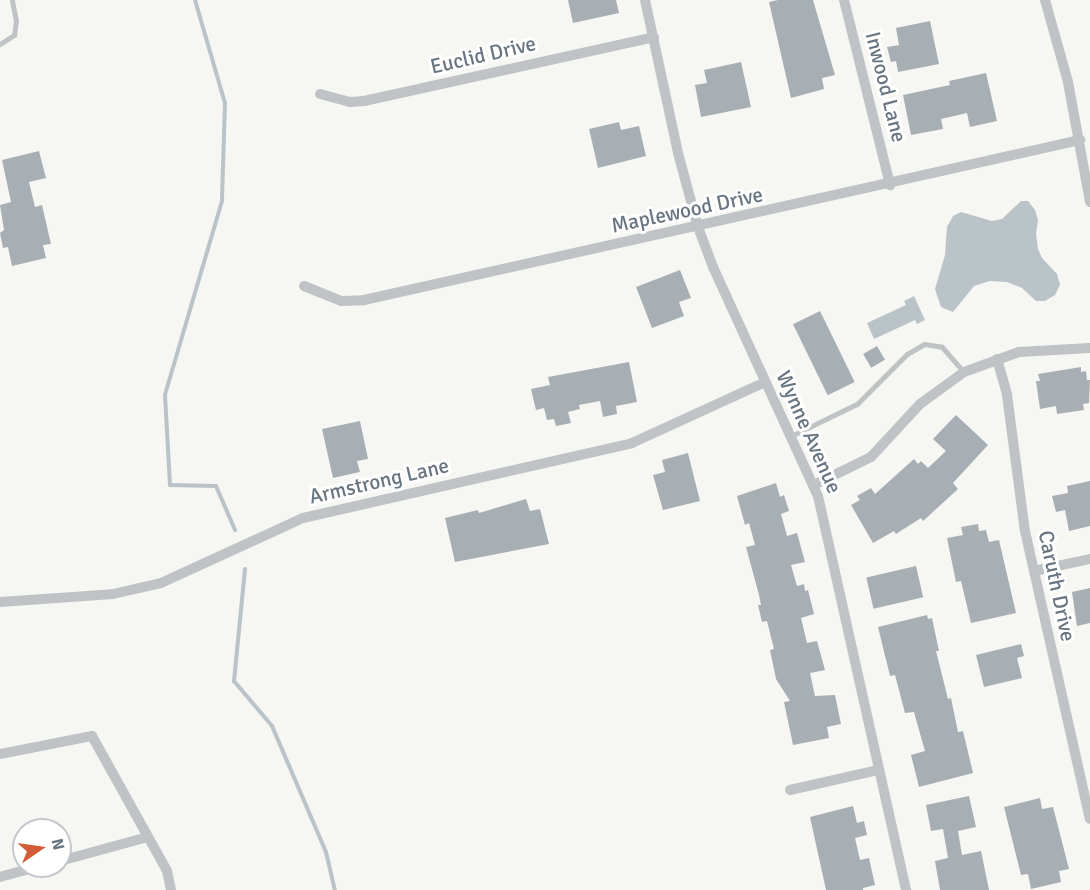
<!DOCTYPE html>
<style>
body{margin:0}
#map{position:relative;width:1090px;height:890px;overflow:hidden;background:#f6f6f3;font-family:Signika,sans-serif}
div>[style]{position:absolute}
[style*='--x']{left:calc(var(--x)*1px);top:calc(var(--y)*1px);width:calc(var(--w)*1px);rotate:calc(var(--a)*1deg)}
.water>*{inset:0;background:#bac3c8}
.stream>*{height:4px;margin:-2px;padding:0 2px;transform-origin:2px;border-radius:2px;background:#bac3c8}
.building>*{inset:0;background:#a8afb4;transform-origin:0 0}
.lane>*{height:5px;margin:-2.5px;padding:0 2.5px;transform-origin:2.5px;border-radius:2.5px;background:#bfc3c6}
.street>*{height:10px;margin:-5px;padding:0 5px;transform-origin:5px;border-radius:5px;background:#bfc3c6}
span{translate:-50% -50%;white-space:nowrap;text-align:center;line-height:1.15;-webkit-text-stroke:6px #fff;paint-order:stroke}
.street-label{font-size:21px;color:#687581}
.north{position:absolute;left:12px;top:818px;width:60px;height:60px;box-sizing:border-box;background:#fff;border:2px solid #c3c8cd;border-radius:50%;rotate:77deg;font-size:16px;font-weight:700;line-height:24px;text-align:center;color:#687581}
.north::after{content:'';display:block;margin:auto;width:21px;height:27px;background:#d15c37;clip-path:polygon(50% 0,100% 100%,50% 72%,0 100%)}
</style>
<div id="map">
<div class="water">
<i style="clip-path:polygon(1021px 201px,1028px 201px,1035px 210px,1038px 220px,1036px 234px,1038px 249px,1042px 258px,1057px 274px,1060px 285px,1055px 295px,1045px 301px,1036px 301px,1022px 288px,1007px 282px,990px 281px,974px 286px,953px 312px,941px 307px,935px 289px,945px 255px,947px 227px,953px 216px,961px 212px,992px 221px,1002px 219px)"></i>
<i style="clip-path:polygon(914px 296px,925px 320px,917px 324px,915px 320px,874px 339px,867px 323px,906px 305px,904px 301px)"></i>
</div>
<div class="stream">
<i style="--x:195;--y:0;--w:107;--a:73.8"></i>
<i style="--x:225;--y:103;--w:98;--a:91.8"></i>
<i style="--x:222;--y:201;--w:202;--a:106.4"></i>
<i style="--x:165;--y:395;--w:90;--a:86.8"></i>
<i style="--x:170;--y:485;--w:46;--a:1.2"></i>
<i style="--x:216;--y:486;--w:48;--a:66.6"></i>
<i style="--x:245;--y:569;--w:113;--a:95.6"></i>
<i style="--x:234;--y:681;--w:59;--a:49.8"></i>
<i style="--x:272;--y:726;--w:137;--a:66.8"></i>
<i style="--x:326;--y:852;--w:39;--a:77"></i>
</div>
<div class="building">
<i style="clip-path:polygon(568px 0,616px 0,619px 13px,573px 23px)"></i>
<i style="clip-path:polygon(778px 0,813px 0,835px 75px,822px 78px,824px 89px,791px 98px,769px 2px)"></i>
<i style="clip-path:polygon(930px 21px,939px 64px,898px 72px,896px 61px,891px 62px,887px 47px,899px 45px,896px 28px)"></i>
<i style="clip-path:polygon(741px 62px,751px 107px,701px 117px,695px 85px,707px 83px,704px 70px)"></i>
<i style="clip-path:polygon(986px 73px,997px 121px,970px 127px,967px 113px,941px 119px,943px 129px,911px 135px,903px 95px,950px 85px,949px 81px)"></i>
<i style="clip-path:polygon(619px 122px,621px 130px,639px 126px,646px 156px,598px 168px,589px 129px)"></i>
<i style="clip-path:polygon(39px 151px,46px 178px,29px 182px,35px 207px,42px 205px,51px 244px,43px 245px,46px 258px,12px 266px,8px 247px,3px 248px,0 233px,4px 230px,0 205px,11px 202px,2px 160px)"></i>
<i style="clip-path:polygon(680px 270px,691px 298px,679px 302px,684px 316px,652px 328px,636px 287px)"></i>
<i style="left:820px;top:311px;width:79px;height:30px;rotate:64deg"></i>
<i style="left:877px;top:346px;width:16px;height:16px;rotate:60deg"></i>
<i style="clip-path:polygon(629px 362px,637px 402px,616px 406px,617px 414px,603px 417px,600px 401px,579px 405px,580px 409px,568px 412px,571px 423px,556px 426px,554px 419px,547px 420px,544px 408px,536px 410px,531px 389px,550px 385px,548px 377px)"></i>
<i style="clip-path:polygon(1081px 367px,1081px 372px,1086px 371px,1087px 380px,1090px 380px,1089px 403px,1083px 404px,1084px 410px,1057px 414px,1056px 406px,1040px 409px,1036px 381px,1040px 381px,1038px 374px)"></i>
<i style="clip-path:polygon(956px 415px,988px 445px,953px 483px,958px 489px,923px 521px,921px 518px,896px 534px,894px 531px,873px 543px,851px 505px,860px 500px,857px 496px,871px 488px,875px 494px,914px 459px,918px 464px,921px 461px,928px 468px,946px 451px,933px 439px)"></i>
<i style="clip-path:polygon(360px 421px,368px 459px,357px 461px,360px 472px,333px 478px,322px 429px)"></i>
<i style="clip-path:polygon(688px 453px,700px 501px,663px 510px,653px 475px,665px 472px,662px 460px)"></i>
<i style="clip-path:polygon(1090px 481px,1090px 526px,1069px 531px,1065px 510px,1056px 512px,1052px 496px,1068px 493px,1067px 486px)"></i>
<i style="clip-path:polygon(776px 483px,780px 497px,784px 495px,789px 511px,781px 514px,787px 536px,797px 533px,805px 562px,791px 565px,797px 586px,804px 584px,805px 591px,808px 590px,814px 614px,801px 618px,807px 643px,817px 641px,825px 670px,810px 673px,815px 696px,835px 695px,841px 724px,827px 727px,829px 738px,793px 745px,784px 702px,790px 701px,776px 679px,770px 650px,774px 649px,767px 621px,762px 622px,758px 605px,761px 605px,759px 595px,746px 547px,755px 545px,749px 523px,745px 525px,737px 496px)"></i>
<i style="clip-path:polygon(526px 499px,530px 511px,540px 509px,549px 544px,455px 562px,445px 518px,478px 510px,479px 513px)"></i>
<i style="clip-path:polygon(978px 524px,979px 531px,986px 530px,989px 542px,999px 540px,1016px 613px,971px 623px,961px 581px,956px 582px,947px 538px,963px 535px,961px 527px)"></i>
<i style="left:916px;top:566px;width:32px;height:51px;rotate:77deg"></i>
<i style="clip-path:polygon(1090px 588px,1090px 623px,1077px 626px,1072px 592px)"></i>
<i style="clip-path:polygon(927px 615px,928px 619px,932px 618px,939px 651px,936px 651px,948px 699px,951px 698px,958px 732px,963px 731px,973px 773px,919px 787px,911px 755px,925px 751px,917px 723px,914px 712px,905px 713px,895px 675px,890px 676px,878px 627px)"></i>
<i style="clip-path:polygon(1021px 644px,1024px 656px,1017px 658px,1022px 678px,984px 687px,976px 655px)"></i>
<i style="clip-path:polygon(969px 796px,976px 827px,958px 831px,962px 855px,981px 851px,989px 890px,940px 890px,935px 861px,948px 858px,943px 829px,931px 831px,926px 805px)"></i>
<i style="clip-path:polygon(1040px 798px,1042px 809px,1053px 807px,1069px 869px,1059px 871px,1061px 882px,1031px 889px,1028px 874px,1021px 875px,1004px 807px)"></i>
<i style="clip-path:polygon(853px 806px,857px 823px,864px 821px,867px 835px,855px 838px,860px 860px,869px 858px,875px 885px,863px 888px,863px 890px,826px 890px,810px 817px)"></i>
</div>
<div class="lane">
<i style="--x:0;--y:44;--w:17;--a:-33"></i>
<i style="--x:14;--y:35;--w:14;--a:-82"></i>
<i style="--x:16;--y:21;--w:21;--a:-101"></i>
<i style="--x:791;--y:436;--w:73;--a:-25.9"></i>
<i style="--x:857;--y:404;--w:71;--a:-45"></i>
<i style="--x:907;--y:354;--w:20;--a:-30"></i>
<i style="--x:924;--y:344;--w:18;--a:9"></i>
<i style="--x:942;--y:347;--w:33;--a:49"></i>
</div>
<div class="street">
<i style="--x:645;--y:0;--w:157;--a:77.8"></i>
<i style="--x:678;--y:153;--w:77;--a:74.9"></i>
<i style="--x:698;--y:227;--w:43;--a:69.4"></i>
<i style="--x:713;--y:267;--w:252;--a:65.4"></i>
<i style="--x:818;--y:496;--w:404;--a:77.4"></i>
<i style="--x:844;--y:0;--w:191;--a:76"></i>
<i style="--x:1045;--y:0;--w:85;--a:74.3"></i>
<i style="--x:1068;--y:82;--w:122;--a:79.6"></i>
<i style="--x:320;--y:94;--w:31;--a:15"></i>
<i style="--x:350;--y:102;--w:14;--a:-4"></i>
<i style="--x:364;--y:101;--w:297;--a:-12.4"></i>
<i style="--x:304;--y:286;--w:40;--a:22"></i>
<i style="--x:341;--y:301;--w:23;--a:-2"></i>
<i style="--x:364;--y:300;--w:734;--a:-12.6"></i>
<i style="--x:997;--y:359;--w:37;--a:74"></i>
<i style="--x:1007;--y:395;--w:137;--a:82.5"></i>
<i style="--x:1025;--y:531;--w:295;--a:77.3"></i>
<i style="--x:814;--y:485;--w:64;--a:-26.2"></i>
<i style="--x:871;--y:457;--w:72;--a:-47.2"></i>
<i style="--x:920;--y:404;--w:54;--a:-36"></i>
<i style="--x:964;--y:372;--w:59;--a:-20"></i>
<i style="--x:1019;--y:352;--w:71;--a:-3.2"></i>
<i style="--x:1034;--y:571;--w:57;--a:-12.1"></i>
<i style="--x:0;--y:602;--w:113;--a:-4"></i>
<i style="--x:113;--y:594;--w:49;--a:-12.9"></i>
<i style="--x:161;--y:583;--w:156;--a:-24.6"></i>
<i style="--x:303;--y:518;--w:337;--a:-12.8"></i>
<i style="--x:632;--y:443;--w:146;--a:-24.6"></i>
<i style="--x:0;--y:754;--w:94;--a:-11.1"></i>
<i style="--x:92;--y:736;--w:154;--a:60.9"></i>
<i style="--x:167;--y:871;--w:19;--a:78"></i>
<i style="--x:790;--y:790;--w:91;--a:-12.7"></i>
<i style="--x:60;--y:861;--w:91;--a:-15.3"></i>
<i style="--x:0;--y:877;--w:41;--a:-15.4"></i>
</div>
<div class="street-label">
<span style="left:483px;top:55px;rotate:-13deg">Euclid Drive</span>
<span style="left:886px;top:87px;rotate:76deg">Inwood Lane</span>
<span style="left:687px;top:210px;rotate:-12deg">Maplewood Drive</span>
<span style="left:809px;top:432px;rotate:66deg">Wynne Avenue</span>
<span style="left:379px;top:481px;rotate:-13deg">Armstrong Lane</span>
<span style="left:1057px;top:586px;rotate:78deg">Caruth Drive</span>
</div>
<div class="north">N</div>
</div>
